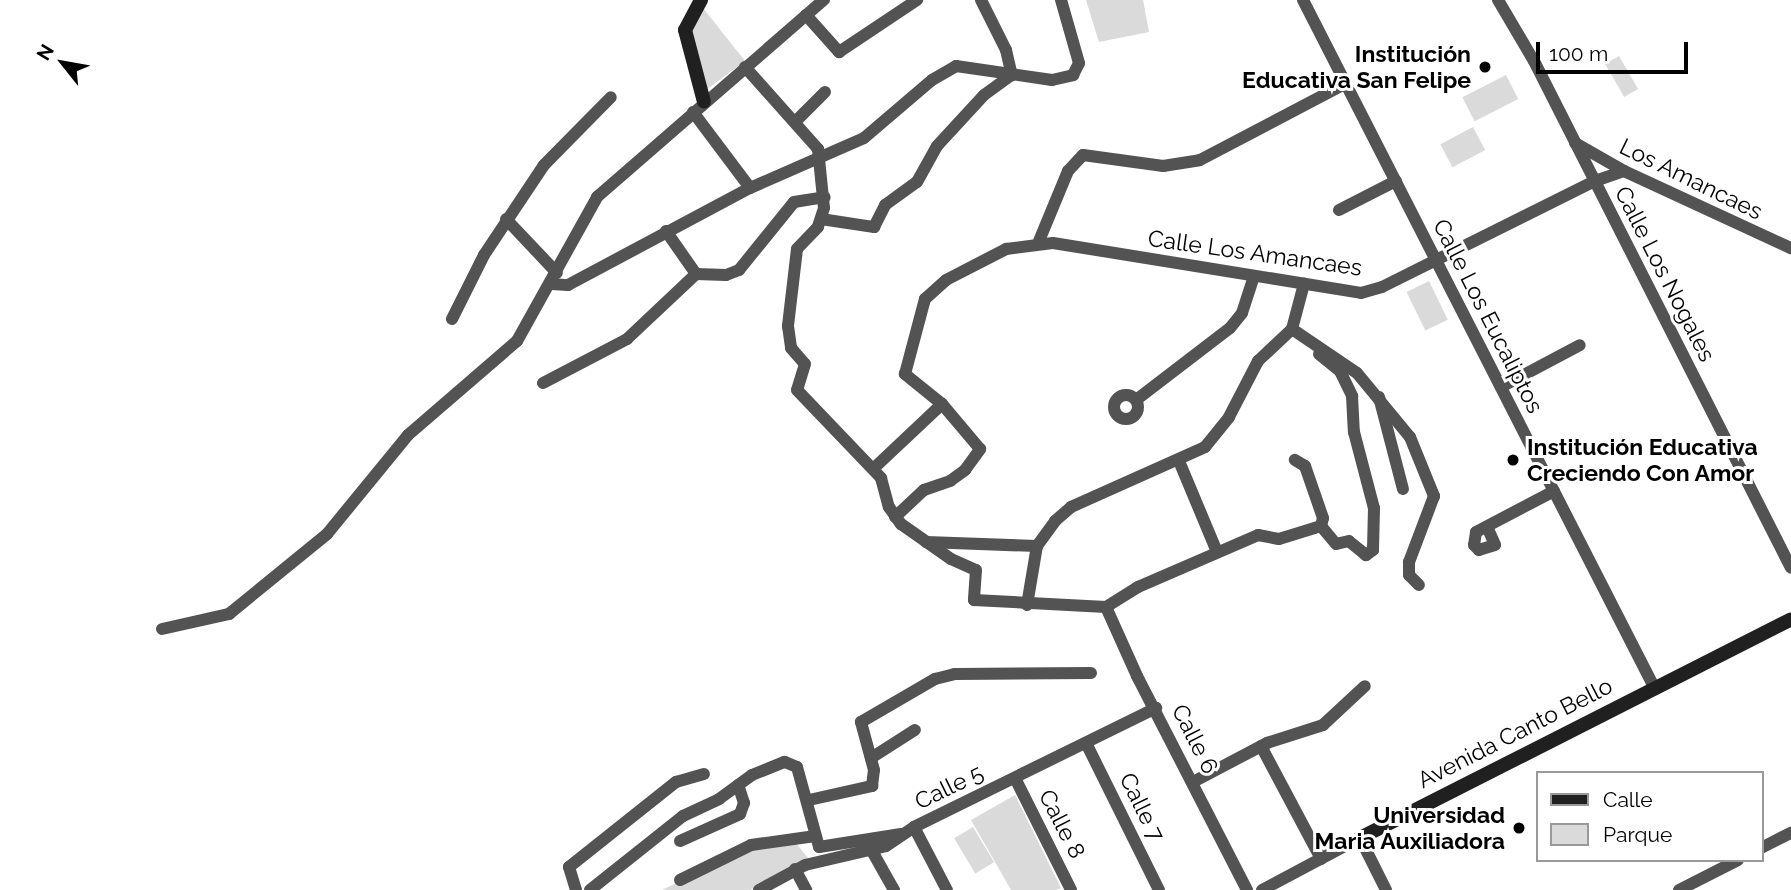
<!DOCTYPE html>
<meta charset="utf-8">
<style>
body{margin:0}
#map{position:relative;width:1791px;height:890px;overflow:hidden;background:#fff;font-family:Raleway,sans-serif}
div>[style]{position:absolute}
[style*='--x']{left:calc(var(--x)*1px);top:calc(var(--y)*1px);width:calc(var(--w)*1px);rotate:calc(var(--a)*1deg)}
.green>*{inset:0;background:#dadada;transform-origin:0 0}
.street>*{height:12px;margin:-6px;padding:0 6px;transform-origin:6px;border-radius:6px;background:#535353}
.street>.ring{margin:-6px;padding:0;box-sizing:content-box;background:none;border:12px solid #535353;border-radius:50%}
.secondary>*{height:14px;margin:-7px;padding:0 7px;transform-origin:7px;border-radius:7px;background:#202020}
.dots>*{width:19px;height:19px;translate:-50% -50%;box-sizing:border-box;border:4px solid #fff;border-radius:50%}
span{translate:-50% -50%;white-space:nowrap;text-align:center;line-height:1.15;-webkit-text-stroke:6px #fff;paint-order:stroke}
.poi-label{font-size:23px;color:#000;font-weight:700}
.right{translate:-100% -50%;text-align:right}
.left{translate:0 -50%;text-align:left}
.street-label{font-size:23px;color:#000}
.legend{position:absolute;left:1536px;top:771px;width:228px;height:91px;box-sizing:border-box;background:#fff;border:2px solid #999;margin:0;padding:9px 12px;list-style:none;font-size:21px;color:#000}
.legend li{display:flex;align-items:center;gap:14px;height:35px}
.legend b{width:35px;border:2px solid #999}
.north{position:absolute;left:28px;top:28px;width:70px;height:70px;-webkit-text-stroke:5px #fff;paint-order:stroke;rotate:301deg;font-size:19px;font-weight:700;line-height:28px;text-align:center;color:#000}
.north::after{content:'';display:block;margin:auto;width:24px;height:32px;background:#000;clip-path:polygon(50% 0,100% 100%,50% 72%,0 100%)}
.scale{position:absolute;left:1536px;top:42px;width:152px;height:32px;box-sizing:border-box;border:4px solid #000;border-top:0;padding-left:9px;font-size:21px;line-height:24px;white-space:nowrap;color:#000;-webkit-text-stroke:5px #fff;paint-order:stroke}
</style>
<div id="map">
<div class="green">
<i style="clip-path:polygon(1086px 0,1143px 0,1149px 32px,1099px 42px)"></i>
<i style="clip-path:polygon(703px 8px,745px 61px,706px 90px,690px 34px)"></i>
<i style="left:1619px;top:56px;width:38px;height:16px;rotate:60deg"></i>
<i style="left:1506px;top:75px;width:27px;height:49px;rotate:63deg"></i>
<i style="left:1473px;top:127px;width:26px;height:37px;rotate:62deg"></i>
<i style="left:1429px;top:281px;width:43px;height:25px;rotate:64deg"></i>
<i style="clip-path:polygon(1015px 795px,1061px 888px,1056px 890px,1011px 890px,971px 820px)"></i>
<i style="left:973px;top:827px;width:41px;height:22px;rotate:59deg"></i>
<i style="clip-path:polygon(795px 842px,809px 859px,750px 890px,662px 890px,748px 848px)"></i>
</div>
<div class="street">
<i style="--x:981;--y:0;--w:56;--a:63.4"></i>
<i style="--x:1006;--y:50;--w:26;--a:77"></i>
<i style="--x:1303;--y:0;--w:771;--a:62.94"></i>
<i style="--x:1498;--y:0;--w:71;--a:59.5"></i>
<i style="--x:1534;--y:61;--w:568;--a:63.12"></i>
<i style="--x:806;--y:15;--w:50;--a:48.3"></i>
<i style="--x:839;--y:52;--w:94;--a:-33.7"></i>
<i style="--x:745;--y:67;--w:110;--a:48.3"></i>
<i style="--x:818;--y:149;--w:59;--a:84.2"></i>
<i style="--x:824;--y:208;--w:20;--a:108"></i>
<i style="--x:818;--y:227;--w:30;--a:134"></i>
<i style="--x:797;--y:249;--w:78;--a:96.7"></i>
<i style="--x:788;--y:326;--w:22;--a:82"></i>
<i style="--x:791;--y:348;--w:21;--a:49"></i>
<i style="--x:805;--y:364;--w:27;--a:107"></i>
<i style="--x:797;--y:390;--w:122;--a:46.3"></i>
<i style="--x:881;--y:478;--w:30;--a:75"></i>
<i style="--x:889;--y:507;--w:21;--a:55"></i>
<i style="--x:901;--y:524;--w:61;--a:35"></i>
<i style="--x:951;--y:559;--w:27;--a:24"></i>
<i style="--x:976;--y:570;--w:30;--a:94"></i>
<i style="--x:974;--y:600;--w:132;--a:3"></i>
<i style="--x:1106;--y:607;--w:38;--a:-32"></i>
<i style="--x:1138;--y:587;--w:131;--a:-23.4"></i>
<i style="--x:1258;--y:535;--w:21;--a:11"></i>
<i style="--x:1279;--y:539;--w:44;--a:-17.2"></i>
<i style="--x:1321;--y:526;--w:8;--a:-76"></i>
<i style="--x:1323;--y:518;--w:55;--a:-109.1"></i>
<i style="--x:1305;--y:466;--w:12;--a:-149"></i>
<i style="--x:693;--y:112;--w:95;--a:53.1"></i>
<i style="--x:796;--y:121;--w:41;--a:-45"></i>
<i style="--x:1575;--y:143;--w:56;--a:29.7"></i>
<i style="--x:1624;--y:171;--w:184;--a:24.8"></i>
<i style="--x:1339;--y:210;--w:64;--a:-27"></i>
<i style="--x:506;--y:219;--w:74;--a:46.6"></i>
<i style="--x:821;--y:219;--w:54;--a:8.6"></i>
<i style="--x:874;--y:227;--w:25;--a:-63"></i>
<i style="--x:885;--y:205;--w:39;--a:-36"></i>
<i style="--x:917;--y:182;--w:41;--a:-60.9"></i>
<i style="--x:937;--y:146;--w:69;--a:-47.3"></i>
<i style="--x:984;--y:95;--w:34;--a:-36"></i>
<i style="--x:666;--y:231;--w:52;--a:55.1"></i>
<i style="--x:696;--y:274;--w:30;--a:2"></i>
<i style="--x:726;--y:275;--w:14;--a:-21"></i>
<i style="--x:739;--y:270;--w:87;--a:-51"></i>
<i style="--x:794;--y:202;--w:31;--a:-9"></i>
<i style="--x:1039;--y:241;--w:76;--a:-67.5"></i>
<i style="--x:1068;--y:171;--w:22;--a:-47"></i>
<i style="--x:1083;--y:155;--w:81;--a:7.8"></i>
<i style="--x:1163;--y:166;--w:37;--a:-9"></i>
<i style="--x:1200;--y:160;--w:164;--a:-27.7"></i>
<i style="--x:552;--y:284;--w:16;--a:4"></i>
<i style="--x:568;--y:285;--w:206;--a:-28.1"></i>
<i style="--x:750;--y:188;--w:124;--a:-23.7"></i>
<i style="--x:864;--y:138;--w:89;--a:-40.5"></i>
<i style="--x:932;--y:80;--w:28;--a:-30"></i>
<i style="--x:956;--y:66;--w:97;--a:8.3"></i>
<i style="--x:1052;--y:80;--w:22;--a:-13"></i>
<i style="--x:1073;--y:75;--w:13;--a:-63"></i>
<i style="--x:1079;--y:63;--w:66;--a:-105.9"></i>
<i style="--x:452;--y:319;--w:72;--a:-63.4"></i>
<i style="--x:484;--y:255;--w:108;--a:-56.3"></i>
<i style="--x:544;--y:165;--w:95;--a:-45.4"></i>
<i style="--x:1292;--y:329;--w:78;--a:34.1"></i>
<i style="--x:1357;--y:373;--w:83;--a:50.4"></i>
<i style="--x:1410;--y:437;--w:64;--a:67.9"></i>
<i style="--x:1434;--y:496;--w:71;--a:110.7"></i>
<i style="--x:1409;--y:562;--w:13;--a:90"></i>
<i style="--x:1409;--y:575;--w:14;--a:45"></i>
<i style="--x:1319;--y:354;--w:27;--a:39"></i>
<i style="--x:1340;--y:371;--w:28;--a:64"></i>
<i style="--x:1352;--y:396;--w:36;--a:87"></i>
<i style="--x:1354;--y:432;--w:79;--a:75.3"></i>
<i style="--x:1374;--y:508;--w:42;--a:91.4"></i>
<i style="--x:1373;--y:550;--w:9;--a:144"></i>
<i style="--x:1366;--y:555;--w:22;--a:-141"></i>
<i style="--x:1349;--y:541;--w:13;--a:167"></i>
<i style="--x:1336;--y:544;--w:23;--a:-130"></i>
<i style="--x:543;--y:383;--w:95;--a:-27.6"></i>
<i style="--x:627;--y:339;--w:95;--a:-43.3"></i>
<i style="--x:1501;--y:387;--w:89;--a:-28"></i>
<i class="ring" style="left:1114px;top:395px;width:12px;height:12px"></i>
<i style="--x:1379;--y:397;--w:95;--a:75.4"></i>
<i style="--x:1136;--y:400;--w:118;--a:-37.5"></i>
<i style="--x:1230;--y:328;--w:19;--a:-51"></i>
<i style="--x:1242;--y:313;--w:38;--a:-72"></i>
<i style="--x:1179;--y:461;--w:99;--a:67.3"></i>
<i style="--x:873;--y:469;--w:95;--a:-43.3"></i>
<i style="--x:895;--y:517;--w:40;--a:-43"></i>
<i style="--x:924;--y:490;--w:28;--a:-19"></i>
<i style="--x:950;--y:481;--w:19;--a:-36"></i>
<i style="--x:965;--y:470;--w:26;--a:-54"></i>
<i style="--x:980;--y:449;--w:59;--a:-130.2"></i>
<i style="--x:942;--y:404;--w:48;--a:-141"></i>
<i style="--x:905;--y:374;--w:78;--a:-75.1"></i>
<i style="--x:925;--y:299;--w:28;--a:-42"></i>
<i style="--x:946;--y:280;--w:68;--a:-27.3"></i>
<i style="--x:1006;--y:249;--w:47;--a:-7.3"></i>
<i style="--x:1053;--y:243;--w:312;--a:9.2"></i>
<i style="--x:1361;--y:293;--w:22;--a:-16"></i>
<i style="--x:1382;--y:287;--w:238;--a:-26.5"></i>
<i style="--x:1595;--y:181;--w:31;--a:-19"></i>
<i style="--x:1488;--y:529;--w:17;--a:66"></i>
<i style="--x:1495;--y:545;--w:17;--a:163"></i>
<i style="--x:1479;--y:550;--w:7;--a:-135"></i>
<i style="--x:1474;--y:545;--w:13;--a:-81"></i>
<i style="--x:1476;--y:532;--w:88;--a:-27.7"></i>
<i style="--x:926;--y:542;--w:111;--a:2.1"></i>
<i style="--x:1027;--y:605;--w:60;--a:-80.4"></i>
<i style="--x:1037;--y:546;--w:31;--a:-54"></i>
<i style="--x:1055;--y:521;--w:21;--a:-41"></i>
<i style="--x:1071;--y:507;--w:147;--a:-24.1"></i>
<i style="--x:1205;--y:447;--w:38;--a:-51"></i>
<i style="--x:1229;--y:417;--w:63;--a:-62.6"></i>
<i style="--x:1258;--y:361;--w:47;--a:-43.3"></i>
<i style="--x:1292;--y:329;--w:47;--a:-75.1"></i>
<i style="--x:1106;--y:607;--w:76;--a:65.8"></i>
<i style="--x:1137;--y:676;--w:241;--a:62.8"></i>
<i style="--x:162;--y:629;--w:69;--a:-12.6"></i>
<i style="--x:229;--y:614;--w:127;--a:-39.2"></i>
<i style="--x:327;--y:534;--w:128;--a:-50.7"></i>
<i style="--x:408;--y:435;--w:144;--a:-40.8"></i>
<i style="--x:517;--y:341;--w:165;--a:-60.9"></i>
<i style="--x:597;--y:197;--w:301;--a:-41"></i>
<i style="--x:1086;--y:743;--w:164;--a:63.6"></i>
<i style="--x:1261;--y:746;--w:128;--a:62"></i>
<i style="--x:871;--y:758;--w:52;--a:-32.5"></i>
<i style="--x:1015;--y:778;--w:125;--a:63.4"></i>
<i style="--x:1193;--y:782;--w:84;--a:-27.8"></i>
<i style="--x:1267;--y:743;--w:59;--a:-17.8"></i>
<i style="--x:1323;--y:725;--w:57;--a:-42.9"></i>
<i style="--x:809;--y:800;--w:65;--a:-12.5"></i>
<i style="--x:872;--y:786;--w:16;--a:-83"></i>
<i style="--x:874;--y:770;--w:50;--a:-105.2"></i>
<i style="--x:861;--y:722;--w:86;--a:-30.2"></i>
<i style="--x:935;--y:679;--w:21;--a:-14"></i>
<i style="--x:955;--y:674;--w:136;--a:-0.4"></i>
<i style="--x:914;--y:827;--w:71;--a:62.4"></i>
<i style="--x:680;--y:841;--w:66;--a:-24.2"></i>
<i style="--x:740;--y:814;--w:12;--a:-70"></i>
<i style="--x:744;--y:803;--w:19;--a:-108"></i>
<i style="--x:1761;--y:848;--w:34;--a:-27"></i>
<i style="--x:872;--y:851;--w:45;--a:60.6"></i>
<i style="--x:795;--y:869;--w:24;--a:62"></i>
<i style="--x:680;--y:880;--w:79;--a:-26.2"></i>
<i style="--x:751;--y:845;--w:65;--a:-8"></i>
<i style="--x:576;--y:890;--w:24;--a:-107"></i>
<i style="--x:569;--y:867;--w:137;--a:-38.5"></i>
<i style="--x:676;--y:782;--w:29;--a:-16"></i>
<i style="--x:590;--y:890;--w:119;--a:-38.5"></i>
<i style="--x:683;--y:816;--w:40;--a:-25"></i>
<i style="--x:719;--y:799;--w:41;--a:-36"></i>
<i style="--x:752;--y:775;--w:35;--a:-22"></i>
<i style="--x:785;--y:762;--w:13;--a:23"></i>
<i style="--x:797;--y:767;--w:83;--a:74.6"></i>
<i style="--x:819;--y:847;--w:83;--a:-9"></i>
<i style="--x:759;--y:890;--w:52;--a:-28.5"></i>
<i style="--x:805;--y:865;--w:83;--a:-13.2"></i>
<i style="--x:886;--y:846;--w:34;--a:-34"></i>
<i style="--x:914;--y:827;--w:270;--a:-26.2"></i>
<i style="--x:1262;--y:890;--w:111;--a:-28"></i>
<i style="--x:1360;--y:838;--w:58;--a:63.4"></i>
<i style="--x:1679;--y:890;--w:66;--a:-27"></i>
</div>
<div class="secondary">
<i style="--x:701;--y:0;--w:34;--a:118"></i>
<i style="--x:685;--y:30;--w:74;--a:75.2"></i>
<i style="--x:1360;--y:838;--w:483;--a:-26.9"></i>
</div>
<div class="dots">
<i style="left:1485px;top:67px;background:#000"></i>
<i style="left:1513px;top:460px;background:#000"></i>
<i style="left:1519px;top:828px;background:#000"></i>
</div>
<div class="poi-label">
<span class="right" style="left:1471px;top:67px">Institución<br>Educativa San Felipe</span>
<span class="left" style="left:1527px;top:460px">Institución Educativa<br>Creciendo Con Amor</span>
<span class="right" style="left:1505px;top:828px">Universidad<br>Maria Auxiliadora</span>
</div>
<div class="street-label">
<span style="left:1691px;top:179px;rotate:26deg">Los Amancaes</span>
<span style="left:1255px;top:253px;rotate:8deg">Calle Los Amancaes</span>
<span style="left:1665px;top:274px;rotate:63deg">Calle Los Nogales</span>
<span style="left:1488px;top:316px;rotate:63deg">Calle Los Eucaliptos</span>
<span style="left:1515px;top:733px;rotate:-27deg">Avenida Canto Bello</span>
<span style="left:1195px;top:739px;rotate:63deg">Calle 6</span>
<span style="left:949px;top:787px;rotate:-26deg">Calle 5</span>
<span style="left:1142px;top:807px;rotate:64deg">Calle 7</span>
<span style="left:1062px;top:824px;rotate:63deg">Calle 8</span>
</div>
<ul class="legend">
<li><b style="height:9px;background:#202020"></b>Calle</li>
<li><b style="height:19px;background:#dadada"></b>Parque</li>
</ul>
<div class="north">N</div>
<div class="scale">100 m</div>
</div>
